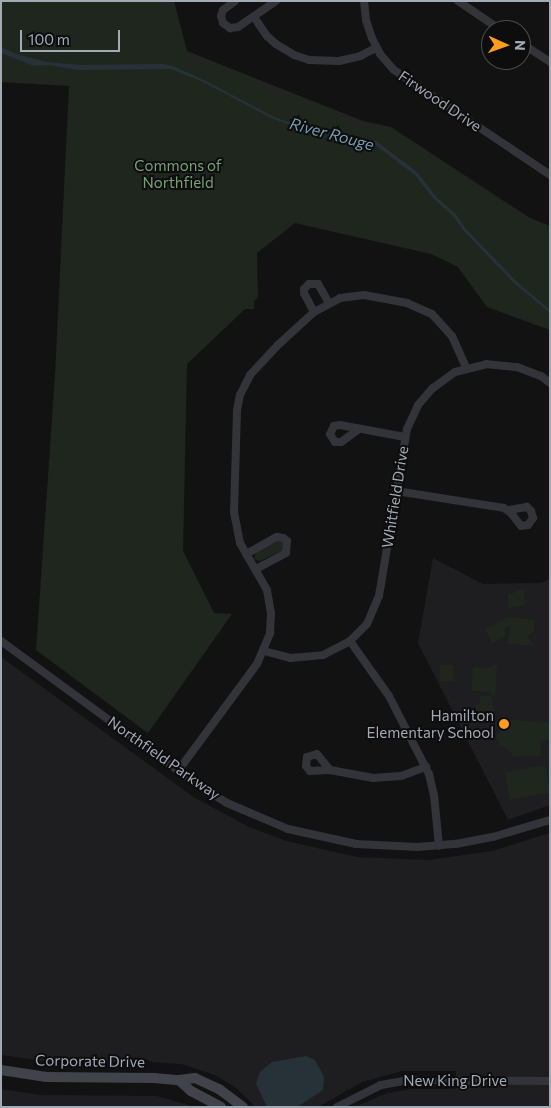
<!DOCTYPE html>
<style>
body{margin:0}
#map{position:relative;width:551px;height:1108px;overflow:hidden;background:#121213;font-family:Commissioner,sans-serif}
div>[style]{position:absolute}
[style*='--x']{left:calc(var(--x)*1px);top:calc(var(--y)*1px);width:calc(var(--w)*1px);rotate:calc(var(--a)*1deg)}
.built>*{inset:0;background:#1e1e20}
.green>*{inset:0;background:#1e261e;transform-origin:0 0}
.water>*{inset:0;background:#273238}
.street>*{height:8px;margin:-4px;padding:0 4px;transform-origin:4px;border-radius:4px;background:#323439}
.secondary>*{height:10px;margin:-5px;padding:0 5px;transform-origin:5px;border-radius:5px;background:#404349}
.dots>*{width:14px;height:14px;translate:-50% -50%;box-sizing:border-box;border:2px solid #0d0d0e;border-radius:50%}
span{translate:-50% -50%;white-space:nowrap;text-align:center;line-height:1.15;-webkit-text-stroke:4px #0d0d0e;paint-order:stroke}
.street-label{font-size:15px;color:#a2aab5}
.park-label{font-size:15px;color:#79a178}
.poi-label{font-size:15px;color:#a2aab5}
.right{translate:-100% -50%;text-align:right}
.water-label{font-size:16px;color:#769db3;font-style:italic}
.frame{position:absolute;inset:0;border:2px solid #a2aab5;pointer-events:none}
.north{position:absolute;left:481px;top:20px;width:50px;height:50px;box-sizing:border-box;background:#0d0d0e;border:1px solid #494c51;border-radius:50%;rotate:92deg;font-size:14px;font-weight:700;line-height:20px;text-align:center;color:#a2aab5}
.north::after{content:'';display:block;margin:auto;width:18px;height:22px;background:#fc9c21;clip-path:polygon(50% 0,100% 100%,50% 72%,0 100%)}
.scale{position:absolute;left:20px;top:30px;width:100px;height:22px;box-sizing:border-box;border:2px solid #a2aab5;border-top:0;padding-left:6px;font-size:15px;line-height:18px;white-space:nowrap;color:#a2aab5;-webkit-text-stroke:4px #0d0d0e;paint-order:stroke}
</style>
<div id="map">
<div class="built">
<i style="clip-path:polygon(433px 558px,483px 584px,541px 583px,550px 579px,550px 805px,508px 820px,418px 643px)"></i>
<i style="clip-path:polygon(1px 657px,195px 798px,251px 828px,286px 841px,357px 857px,428px 860px,492px 851px,550px 833px,550px 1107px,355px 1107px,387px 1093px,412px 1089px,455px 1089px,456px 1071px,402px 1071px,362px 1082px,318px 1107px,256px 1107px,235px 1087px,215px 1075px,181px 1064px,152px 1062px,146px 1059px,112px 1062px,51px 1062px,2px 1055px)"></i>
<i style="clip-path:polygon(1px 1089px,41px 1095px,157px 1096px,195px 1107px,1px 1107px)"></i>
</div>
<div class="green">
<i style="clip-path:polygon(1px 1px,174px 1px,187px 51px,363px 121px,391px 127px,530px 218px,550px 226px,550px 330px,487px 307px,458px 267px,431px 254px,295px 223px,257px 253px,258px 297px,254px 301px,254px 309px,245px 309px,187px 364px,183px 551px,214px 613px,232px 614px,148px 733px,36px 650px,55px 375px,69px 86px,1px 82px)"></i>
<i style="clip-path:polygon(278px 541px,283px 542px,283px 550px,260px 561px,254px 559px,256px 552px)"></i>
<i style="clip-path:polygon(520px 590px,524px 590px,525px 605px,508px 608px,508px 595px)"></i>
<i style="clip-path:polygon(508px 617px,534px 620px,534px 631px,527px 636px,535px 646px,508px 644px,510px 626px,505px 628px,505px 636px,492px 643px,485px 630px)"></i>
<i style="clip-path:polygon(497px 663px,495px 699px,490px 692px,471px 691px,473px 667px,491px 668px)"></i>
<i style="left:440px;top:665px;width:13px;height:16px"></i>
<i style="clip-path:polygon(479px 696px,492px 696px,495px 716px,478px 720px,475px 705px,480px 704px)"></i>
<i style="clip-path:polygon(504px 719px,550px 723px,550px 740px,541px 741px,540px 756px,513px 757px,509px 750px,500px 745px,496px 736px,502px 730px,499px 726px,504px 724px)"></i>
<i style="left:545px;top:765px;width:28px;height:41px;rotate:80deg"></i>
</div>
<div class="water">
<i style="clip-path:polygon(1px 47px,16px 54px,47px 62px,82px 65px,163px 64px,173px 66px,204px 80px,274px 117px,305px 128px,376px 141px,417px 172px,437px 198px,456px 214px,465px 228px,516px 281px,550px 310px,550px 313px,514px 283px,463px 230px,454px 217px,432px 197px,415px 175px,374px 144px,304px 130px,273px 119px,203px 82px,171px 69px,79px 70px,48px 65px,34px 66px,1px 53px)"></i>
<i style="clip-path:polygon(306px 1056px,315px 1060px,324px 1077px,323px 1090px,297px 1107px,267px 1107px,256px 1084px,260px 1072px,272px 1062px)"></i>
</div>
<div class="street">
<i style="--x:235;--y:1;--w:15;--a:143"></i>
<i style="--x:223;--y:10;--w:6;--a:108"></i>
<i style="--x:221;--y:16;--w:7;--a:74"></i>
<i style="--x:223;--y:23;--w:9;--a:36"></i>
<i style="--x:230;--y:28;--w:8;--a:-7"></i>
<i style="--x:238;--y:27;--w:46;--a:-34.4"></i>
<i style="--x:364;--y:1;--w:19;--a:84"></i>
<i style="--x:366;--y:20;--w:19;--a:72"></i>
<i style="--x:372;--y:38;--w:18;--a:63"></i>
<i style="--x:380;--y:54;--w:21;--a:49"></i>
<i style="--x:394;--y:70;--w:188;--a:33.9"></i>
<i style="--x:458;--y:1;--w:52;--a:34"></i>
<i style="--x:254;--y:17;--w:23;--a:56"></i>
<i style="--x:267;--y:36;--w:12;--a:42"></i>
<i style="--x:276;--y:44;--w:21;--a:31"></i>
<i style="--x:294;--y:55;--w:16;--a:18"></i>
<i style="--x:309;--y:60;--w:30;--a:2"></i>
<i style="--x:339;--y:61;--w:22;--a:-13"></i>
<i style="--x:360;--y:56;--w:18;--a:-27"></i>
<i style="--x:521;--y:43;--w:35;--a:33"></i>
<i style="--x:314;--y:312;--w:21;--a:-118"></i>
<i style="--x:304;--y:293;--w:4;--a:-90"></i>
<i style="--x:304;--y:289;--w:7;--a:-45"></i>
<i style="--x:309;--y:284;--w:9;--a:0"></i>
<i style="--x:318;--y:284;--w:22;--a:60"></i>
<i style="--x:359;--y:429;--w:22;--a:144"></i>
<i style="--x:341;--y:442;--w:6;--a:180"></i>
<i style="--x:335;--y:442;--w:9;--a:-122"></i>
<i style="--x:330;--y:434;--w:9;--a:-63"></i>
<i style="--x:334;--y:426;--w:6;--a:-9"></i>
<i style="--x:340;--y:425;--w:66;--a:10.5"></i>
<i style="--x:396;--y:491;--w:109;--a:8.9"></i>
<i style="--x:504;--y:508;--w:9;--a:36"></i>
<i style="--x:511;--y:513;--w:16;--a:52"></i>
<i style="--x:521;--y:526;--w:7;--a:-8"></i>
<i style="--x:528;--y:525;--w:9;--a:-54"></i>
<i style="--x:533;--y:518;--w:7;--a:-106"></i>
<i style="--x:531;--y:511;--w:6;--a:-135"></i>
<i style="--x:527;--y:507;--w:19;--a:171"></i>
<i style="--x:246;--y:554;--w:35;--a:-29"></i>
<i style="--x:277;--y:537;--w:6;--a:9"></i>
<i style="--x:283;--y:538;--w:5;--a:37"></i>
<i style="--x:287;--y:541;--w:12;--a:95"></i>
<i style="--x:286;--y:553;--w:34;--a:152"></i>
<i style="--x:1;--y:641;--w:237;--a:36.2"></i>
<i style="--x:192;--y:781;--w:41;--a:32.2"></i>
<i style="--x:227;--y:803;--w:66;--a:23.1"></i>
<i style="--x:288;--y:829;--w:70;--a:12.4"></i>
<i style="--x:356;--y:844;--w:62;--a:2.8"></i>
<i style="--x:418;--y:847;--w:38;--a:-5"></i>
<i style="--x:456;--y:844;--w:38;--a:-11"></i>
<i style="--x:493;--y:837;--w:59;--a:-16.6"></i>
<i style="--x:350;--y:641;--w:67;--a:54.7"></i>
<i style="--x:389;--y:696;--w:88;--a:62.9"></i>
<i style="--x:429;--y:774;--w:22;--a:77"></i>
<i style="--x:434;--y:795;--w:51;--a:84.4"></i>
<i style="--x:264;--y:651;--w:27;--a:15"></i>
<i style="--x:290;--y:658;--w:33;--a:-5"></i>
<i style="--x:323;--y:655;--w:30;--a:-27"></i>
<i style="--x:350;--y:641;--w:24;--a:-45"></i>
<i style="--x:367;--y:624;--w:30;--a:-67"></i>
<i style="--x:379;--y:596;--w:169;--a:-80.5"></i>
<i style="--x:407;--y:429;--w:26;--a:-65"></i>
<i style="--x:418;--y:405;--w:23;--a:-49"></i>
<i style="--x:433;--y:388;--w:27;--a:-36"></i>
<i style="--x:455;--y:372;--w:32;--a:-14"></i>
<i style="--x:486;--y:364;--w:31;--a:6"></i>
<i style="--x:517;--y:367;--w:26;--a:21"></i>
<i style="--x:541;--y:376;--w:11;--a:38"></i>
<i style="--x:330;--y:770;--w:20;--a:177"></i>
<i style="--x:310;--y:771;--w:6;--a:-129"></i>
<i style="--x:306;--y:766;--w:9;--a:-84"></i>
<i style="--x:307;--y:757;--w:10;--a:-17"></i>
<i style="--x:317;--y:754;--w:21;--a:51"></i>
<i style="--x:330;--y:770;--w:44;--a:10.5"></i>
<i style="--x:373;--y:778;--w:28;--a:-4"></i>
<i style="--x:401;--y:776;--w:27;--a:-20"></i>
<i style="--x:178;--y:771;--w:133;--a:-53.6"></i>
<i style="--x:257;--y:664;--w:34;--a:-67"></i>
<i style="--x:270;--y:633;--w:20;--a:-87"></i>
<i style="--x:271;--y:613;--w:23;--a:-100"></i>
<i style="--x:267;--y:590;--w:54;--a:-119.9"></i>
<i style="--x:240;--y:543;--w:32;--a:-101"></i>
<i style="--x:234;--y:512;--w:102;--a:-88.3"></i>
<i style="--x:237;--y:410;--w:15;--a:-79"></i>
<i style="--x:240;--y:395;--w:22;--a:-63"></i>
<i style="--x:250;--y:375;--w:41;--a:-47"></i>
<i style="--x:278;--y:345;--w:49;--a:-42.5"></i>
<i style="--x:314;--y:312;--w:30;--a:-28"></i>
<i style="--x:340;--y:298;--w:24;--a:-7"></i>
<i style="--x:364;--y:295;--w:44;--a:10.5"></i>
<i style="--x:407;--y:303;--w:27;--a:24"></i>
<i style="--x:432;--y:314;--w:30;--a:48"></i>
<i style="--x:452;--y:336;--w:35;--a:66"></i>
<i style="--x:337;--y:1107;--w:49;--a:-26.6"></i>
<i style="--x:381;--y:1085;--w:27;--a:-10"></i>
<i style="--x:408;--y:1080;--w:142;--a:0.4"></i>
</div>
<div class="secondary">
<i style="--x:1;--y:1070;--w:46;--a:8.8"></i>
<i style="--x:46;--y:1077;--w:108;--a:0.5"></i>
<i style="--x:154;--y:1078;--w:25;--a:5"></i>
<i style="--x:179;--y:1080;--w:16;--a:-7"></i>
<i style="--x:195;--y:1078;--w:26;--a:25"></i>
<i style="--x:219;--y:1089;--w:30;--a:37"></i>
<i style="--x:179;--y:1080;--w:16;--a:43"></i>
<i style="--x:191;--y:1091;--w:34;--a:28"></i>
</div>
<div class="dots">
<i style="left:504px;top:724px;background:#fc9c21"></i>
</div>
<div class="street-label">
<span style="left:440px;top:101px;rotate:34deg">Firwood Drive</span>
<span style="left:395px;top:497px;rotate:-81deg">Whitfield Drive</span>
<span style="left:164px;top:758px;rotate:35deg">Northfield Parkway</span>
<span style="left:90px;top:1061px;rotate:1deg">Corporate Drive</span>
<span style="left:455px;top:1081px">New King Drive</span>
</div>
<div class="park-label">
<span style="left:178px;top:174px">Commons of<br>Northfield</span>
</div>
<div class="poi-label">
<span class="right" style="left:494px;top:724px">Hamilton<br>Elementary School</span>
</div>
<div class="water-label">
<span style="left:332px;top:134px;rotate:15deg">River Rouge</span>
</div>
<div class="frame"></div>
<div class="north">N</div>
<div class="scale">100 m</div>
</div>
